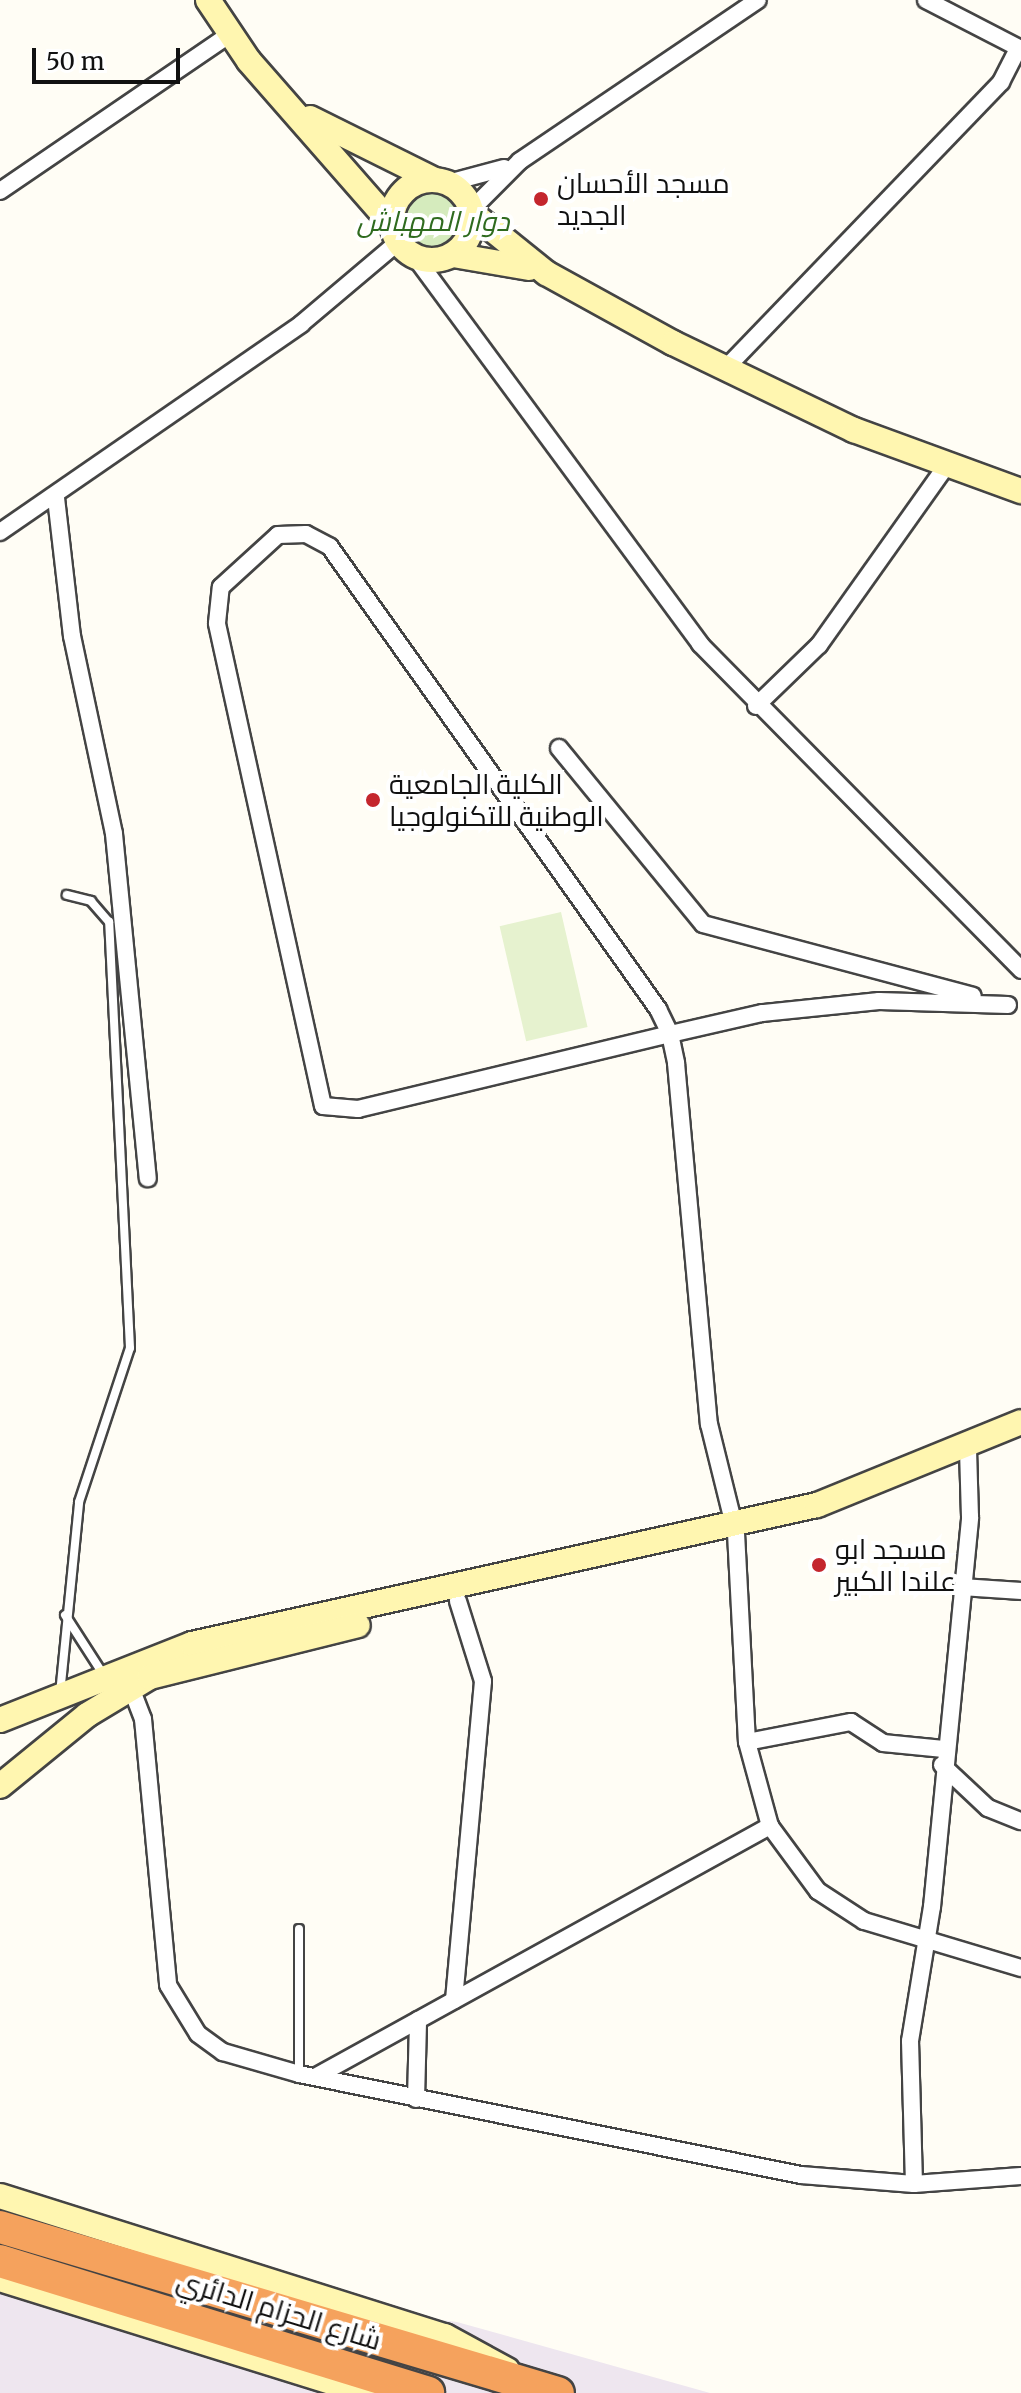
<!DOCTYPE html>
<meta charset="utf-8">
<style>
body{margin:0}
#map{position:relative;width:1021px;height:2393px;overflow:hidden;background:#fffdf5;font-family:Merriweather,Cairo,serif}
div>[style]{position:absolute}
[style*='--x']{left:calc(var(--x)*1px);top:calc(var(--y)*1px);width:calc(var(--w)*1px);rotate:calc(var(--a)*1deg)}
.industrial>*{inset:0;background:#eee6ef}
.green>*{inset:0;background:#d5ebbd}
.round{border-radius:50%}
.pitch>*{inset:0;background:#e6f2cf;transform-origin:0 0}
.roads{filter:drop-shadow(2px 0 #444) drop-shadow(-2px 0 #444) drop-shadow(0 2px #444) drop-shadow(0 -2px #444)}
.lane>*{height:8px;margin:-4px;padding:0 4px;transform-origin:4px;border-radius:4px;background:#fff}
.street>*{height:16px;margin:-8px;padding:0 8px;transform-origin:8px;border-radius:8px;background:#fff}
.secondary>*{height:24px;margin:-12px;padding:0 12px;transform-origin:12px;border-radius:12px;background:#fff6b0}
.secondary>.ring{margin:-12px;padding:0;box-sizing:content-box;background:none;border:24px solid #fff6b0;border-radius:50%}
.highway>*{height:32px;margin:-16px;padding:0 16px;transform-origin:16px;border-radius:16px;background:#f5a25d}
.dots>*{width:22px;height:22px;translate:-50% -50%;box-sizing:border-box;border:4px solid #fff;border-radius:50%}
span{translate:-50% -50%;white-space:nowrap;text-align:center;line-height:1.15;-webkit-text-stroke:8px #fff;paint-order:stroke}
.poi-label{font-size:28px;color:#111}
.left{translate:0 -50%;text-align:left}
.park-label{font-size:28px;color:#2f6b1f;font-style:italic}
.street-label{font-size:28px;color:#111}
.scale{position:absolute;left:32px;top:48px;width:148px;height:36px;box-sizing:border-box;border:4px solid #111;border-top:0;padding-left:10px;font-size:24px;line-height:28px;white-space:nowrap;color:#111;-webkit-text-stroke:6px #fff;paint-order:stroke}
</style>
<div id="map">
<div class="industrial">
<i style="clip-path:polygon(0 2263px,457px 2322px,710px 2393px,0 2393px)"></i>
</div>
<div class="green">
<i class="round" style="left:404px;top:192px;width:58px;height:58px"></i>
</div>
<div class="pitch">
<i style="left:561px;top:912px;width:118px;height:63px;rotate:77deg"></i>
</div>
<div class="roads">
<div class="lane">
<i style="--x:65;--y:1615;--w:70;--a:57.2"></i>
<i style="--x:60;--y:1694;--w:193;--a:-84.3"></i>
<i style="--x:79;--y:1502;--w:162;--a:-71.7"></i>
<i style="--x:130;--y:1348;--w:427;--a:-92.8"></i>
<i style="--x:109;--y:922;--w:28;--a:-131"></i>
<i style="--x:91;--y:901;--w:25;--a:-166"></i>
<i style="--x:299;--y:1929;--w:145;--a:90"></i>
</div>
<div class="street">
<i style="--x:926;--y:0;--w:107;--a:27.3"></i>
<i style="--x:448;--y:183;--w:58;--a:-15"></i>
<i style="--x:0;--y:191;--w:278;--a:-34.3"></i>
<i style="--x:471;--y:210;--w:69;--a:-45"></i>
<i style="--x:520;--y:161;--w:287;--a:-34.1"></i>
<i style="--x:415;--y:257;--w:481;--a:53.6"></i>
<i style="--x:700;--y:644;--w:458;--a:45.4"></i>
<i style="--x:725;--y:369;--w:398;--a:-46.1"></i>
<i style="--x:1001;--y:82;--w:38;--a:-63"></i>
<i style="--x:56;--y:498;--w:139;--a:83.4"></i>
<i style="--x:72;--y:636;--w:202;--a:78"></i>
<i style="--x:114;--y:834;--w:346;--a:84.4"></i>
<i style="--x:0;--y:532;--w:366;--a:-34.6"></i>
<i style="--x:301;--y:324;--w:127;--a:-40.2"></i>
<i style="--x:756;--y:706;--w:88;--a:-44.1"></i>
<i style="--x:819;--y:645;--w:219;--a:-54.6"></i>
<i style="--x:559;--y:748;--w:227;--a:50.7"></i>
<i style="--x:703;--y:924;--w:279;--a:14.9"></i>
<i style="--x:1008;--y:1005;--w:129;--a:-178.2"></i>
<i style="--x:879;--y:1001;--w:118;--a:174.1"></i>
<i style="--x:762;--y:1013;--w:94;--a:167.1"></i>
<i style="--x:670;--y:1034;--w:321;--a:166.5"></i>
<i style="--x:358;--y:1109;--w:35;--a:-175"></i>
<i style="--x:323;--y:1106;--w:494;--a:-102.4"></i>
<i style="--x:217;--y:623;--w:36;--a:-84"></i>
<i style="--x:221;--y:587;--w:77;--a:-42.4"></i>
<i style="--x:278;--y:535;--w:28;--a:-2"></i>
<i style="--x:306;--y:534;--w:27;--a:28"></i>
<i style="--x:330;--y:547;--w:567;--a:54.63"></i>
<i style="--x:658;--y:1009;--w:28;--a:64"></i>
<i style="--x:670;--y:1034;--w:30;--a:78"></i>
<i style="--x:676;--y:1063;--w:363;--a:84.8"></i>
<i style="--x:709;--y:1424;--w:112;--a:76.1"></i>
<i style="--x:736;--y:1533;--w:209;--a:87"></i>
<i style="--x:747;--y:1742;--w:87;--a:74.7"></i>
<i style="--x:770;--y:1826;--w:81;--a:53.6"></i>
<i style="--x:818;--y:1891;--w:55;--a:33.1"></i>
<i style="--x:864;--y:1921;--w:164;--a:16.7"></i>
<i style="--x:962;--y:1587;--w:59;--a:3.9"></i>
<i style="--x:128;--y:1680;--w:42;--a:69"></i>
<i style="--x:143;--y:1719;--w:267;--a:84.6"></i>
<i style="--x:168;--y:1985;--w:57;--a:58.5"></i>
<i style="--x:198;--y:2034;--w:31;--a:36"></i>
<i style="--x:223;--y:2052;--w:79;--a:16.1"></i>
<i style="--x:299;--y:2074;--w:512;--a:11.38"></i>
<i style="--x:801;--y:2175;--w:113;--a:4.6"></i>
<i style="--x:914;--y:2184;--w:107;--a:-4.3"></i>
<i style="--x:747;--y:1742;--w:106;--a:-10.9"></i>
<i style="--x:851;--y:1722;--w:38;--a:33"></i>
<i style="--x:883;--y:1743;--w:61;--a:5.6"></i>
<i style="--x:942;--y:1765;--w:63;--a:43.1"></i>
<i style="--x:988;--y:1808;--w:35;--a:22"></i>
<i style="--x:454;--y:2000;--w:320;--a:-84.8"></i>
<i style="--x:483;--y:1681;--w:84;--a:-107.4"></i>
<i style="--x:315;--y:2077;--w:520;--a:-28.88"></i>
<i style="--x:416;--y:2099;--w:79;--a:-88.5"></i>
<i style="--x:914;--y:2184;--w:143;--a:-91.6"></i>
<i style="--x:910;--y:2041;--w:136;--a:-80.7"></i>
<i style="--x:932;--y:1907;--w:392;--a:-84.4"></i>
<i style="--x:970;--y:1517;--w:68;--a:-91.7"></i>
</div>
<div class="secondary">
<i style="--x:208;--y:0;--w:73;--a:56.1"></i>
<i style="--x:249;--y:61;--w:215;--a:48.8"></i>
<i style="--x:310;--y:118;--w:137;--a:26.4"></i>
<i class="ring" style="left:392px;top:180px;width:56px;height:56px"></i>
<i style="--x:473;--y:214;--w:94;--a:38.9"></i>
<i style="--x:546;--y:273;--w:145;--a:28.9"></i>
<i style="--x:673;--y:343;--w:201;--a:25.7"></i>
<i style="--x:854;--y:430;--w:178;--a:20.1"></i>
<i style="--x:453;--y:255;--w:77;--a:9.7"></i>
<i style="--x:0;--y:1720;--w:206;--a:-21.6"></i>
<i style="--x:192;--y:1644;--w:640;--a:-12.54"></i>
<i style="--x:817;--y:1505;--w:220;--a:-22.1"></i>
<i style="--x:0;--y:1786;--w:112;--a:-39.2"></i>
<i style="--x:87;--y:1715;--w:74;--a:-31.1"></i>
<i style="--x:150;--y:1677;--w:214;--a:-14"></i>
<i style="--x:0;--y:2196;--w:467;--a:17.5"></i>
<i style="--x:445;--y:2336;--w:71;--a:28.7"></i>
<i style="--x:0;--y:2279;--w:383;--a:17.3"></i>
</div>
<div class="highway">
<i style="--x:0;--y:2227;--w:582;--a:16.57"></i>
<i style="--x:0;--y:2261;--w:448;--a:17.1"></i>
</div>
</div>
<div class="dots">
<i style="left:541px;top:199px;background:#c4262e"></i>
<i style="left:373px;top:800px;background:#c4262e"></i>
<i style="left:819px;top:1565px;background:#c4262e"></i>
</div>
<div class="poi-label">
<span class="left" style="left:557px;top:199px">مسجد الأحسان<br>الجديد</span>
<span class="left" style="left:389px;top:800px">الكلية الجامعية<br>الوطنية للتكنولوجيا</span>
<span class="left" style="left:835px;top:1565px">مسجد ابو<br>علندا الكبير</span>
</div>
<div class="park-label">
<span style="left:433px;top:221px">دوار المهباش</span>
</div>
<div class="street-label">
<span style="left:279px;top:2310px;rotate:17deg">شارع الحزام الدائري</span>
</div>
<div class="scale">50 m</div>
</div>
